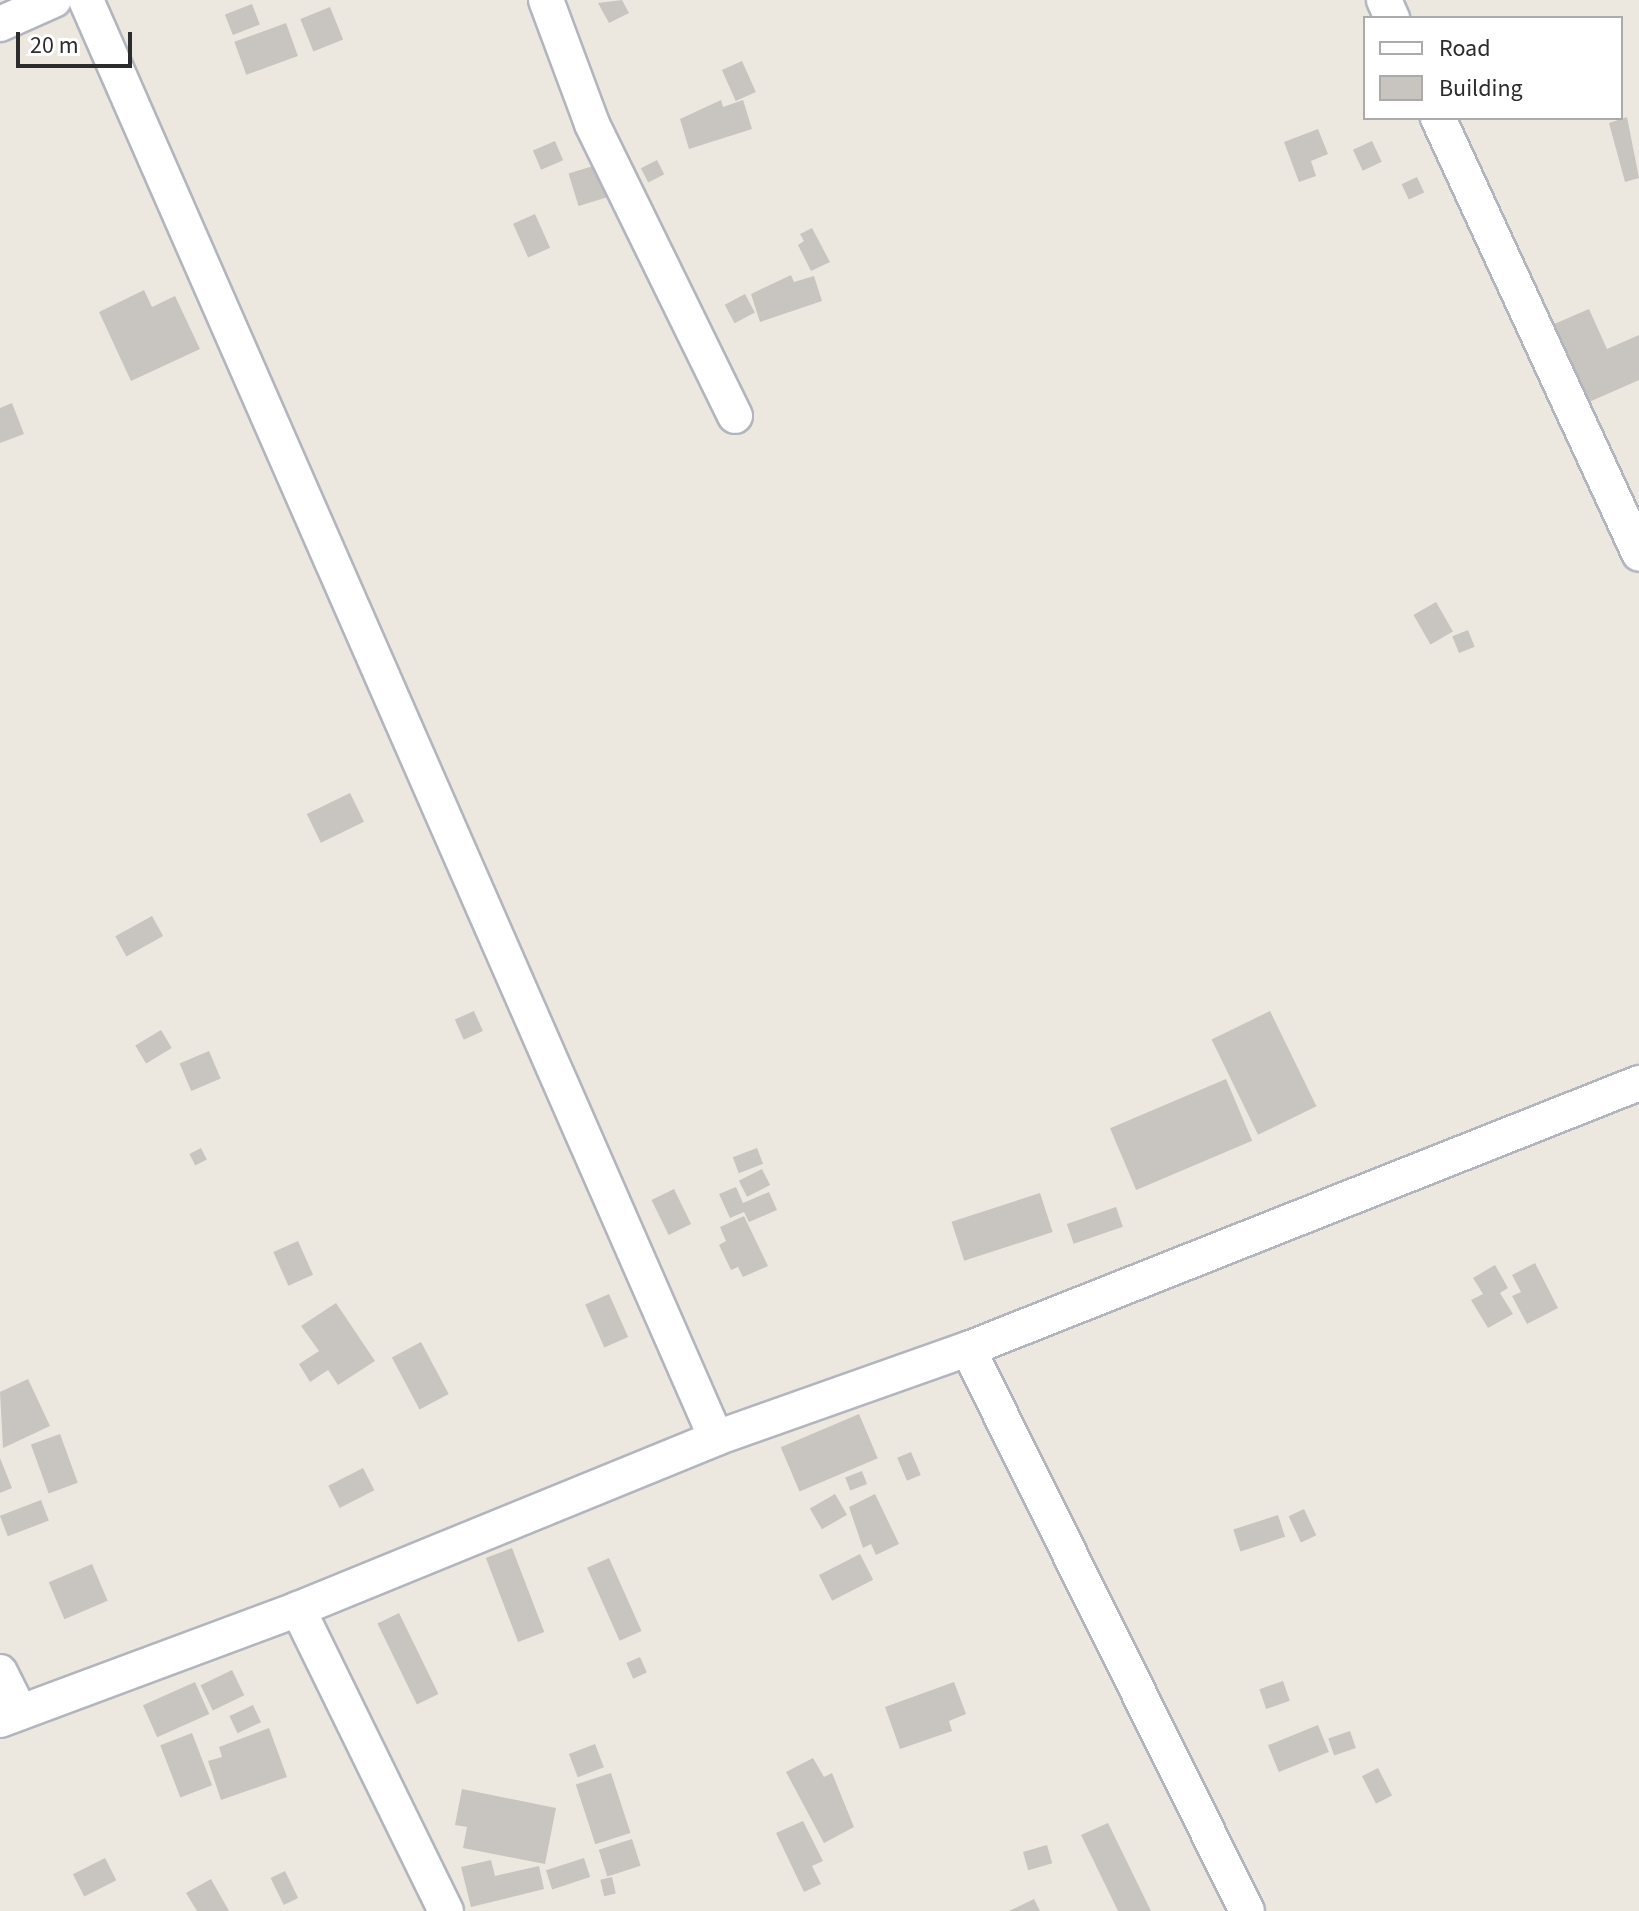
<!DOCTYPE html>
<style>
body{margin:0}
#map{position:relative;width:1639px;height:1911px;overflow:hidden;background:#ece8e0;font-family:"Source Sans 3",sans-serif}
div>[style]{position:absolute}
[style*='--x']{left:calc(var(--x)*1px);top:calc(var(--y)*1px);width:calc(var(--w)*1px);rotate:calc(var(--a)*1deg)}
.building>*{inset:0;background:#c8c4bf;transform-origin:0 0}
.roads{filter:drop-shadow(2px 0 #b3b5be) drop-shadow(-2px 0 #b3b5be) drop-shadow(0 2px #b3b5be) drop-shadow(0 -2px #b3b5be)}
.street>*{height:34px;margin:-17px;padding:0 17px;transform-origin:17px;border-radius:17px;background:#fff}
span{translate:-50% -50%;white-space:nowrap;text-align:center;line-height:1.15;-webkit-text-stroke:6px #fff;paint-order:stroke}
.legend{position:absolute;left:1363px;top:16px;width:260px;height:104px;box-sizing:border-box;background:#fff;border:2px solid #ababab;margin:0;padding:10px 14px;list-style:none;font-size:24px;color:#2c2c2c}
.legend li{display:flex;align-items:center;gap:16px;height:40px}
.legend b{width:40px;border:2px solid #ababab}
.scale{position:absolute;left:16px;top:32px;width:116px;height:36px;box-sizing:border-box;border:4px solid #2c2c2c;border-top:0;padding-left:10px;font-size:24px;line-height:28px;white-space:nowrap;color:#2c2c2c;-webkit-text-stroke:6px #fff;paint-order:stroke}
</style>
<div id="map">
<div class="building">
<i style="clip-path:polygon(622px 0,629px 13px,609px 23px,598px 3px)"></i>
<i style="left:252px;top:4px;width:22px;height:29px;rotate:69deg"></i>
<i style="left:330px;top:7px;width:35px;height:32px;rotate:68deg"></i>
<i style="left:286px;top:23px;width:35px;height:55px;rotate:70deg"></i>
<i style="left:742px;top:61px;width:34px;height:22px;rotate:66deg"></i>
<i style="clip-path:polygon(721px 100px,723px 107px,743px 100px,752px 129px,689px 149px,680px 119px)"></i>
<i style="clip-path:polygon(1627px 117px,1639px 178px,1625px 182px,1609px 123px)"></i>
<i style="clip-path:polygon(1318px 129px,1328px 154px,1311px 161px,1316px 176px,1299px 182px,1284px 142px)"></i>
<i style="left:555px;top:141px;width:21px;height:24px;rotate:67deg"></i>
<i style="left:1372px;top:141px;width:23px;height:21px;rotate:65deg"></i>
<i style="left:657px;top:160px;width:16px;height:18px;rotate:63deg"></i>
<i style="left:603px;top:163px;width:34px;height:36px;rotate:73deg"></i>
<i style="left:1417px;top:177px;width:17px;height:17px;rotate:65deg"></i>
<i style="left:535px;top:214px;width:37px;height:24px;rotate:66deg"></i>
<i style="clip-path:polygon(812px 228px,830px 262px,811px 271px,798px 245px,804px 241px,800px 234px)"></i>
<i style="clip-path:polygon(791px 275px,794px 282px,814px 276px,822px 301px,760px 322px,751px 294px)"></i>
<i style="clip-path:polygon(144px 290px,152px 307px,175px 296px,200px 349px,131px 381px,99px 312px)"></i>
<i style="left:745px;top:294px;width:21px;height:23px;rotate:62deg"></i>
<i style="clip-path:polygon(1589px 309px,1607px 349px,1639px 335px,1639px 380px,1580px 406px,1545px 328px)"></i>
<i style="clip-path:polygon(12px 403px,24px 434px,0 443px,0 408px)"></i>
<i style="left:1436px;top:602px;width:34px;height:26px;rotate:60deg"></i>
<i style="left:1468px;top:630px;width:18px;height:17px;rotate:68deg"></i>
<i style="left:350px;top:793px;width:32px;height:48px;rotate:64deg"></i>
<i style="left:152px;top:916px;width:23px;height:42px;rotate:61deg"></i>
<i style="left:474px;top:1011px;width:22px;height:21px;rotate:66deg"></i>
<i style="left:1270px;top:1011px;width:106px;height:65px;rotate:64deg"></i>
<i style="left:161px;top:1030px;width:21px;height:30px;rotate:59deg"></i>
<i style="left:209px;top:1051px;width:30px;height:32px;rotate:67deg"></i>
<i style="left:1226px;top:1079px;width:67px;height:126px;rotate:67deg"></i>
<i style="left:201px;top:1148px;width:13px;height:13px;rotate:63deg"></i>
<i style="left:757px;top:1148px;width:17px;height:26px;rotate:69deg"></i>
<i style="left:762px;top:1169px;width:18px;height:26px;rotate:63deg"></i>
<i style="clip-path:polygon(736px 1187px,743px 1203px,769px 1192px,777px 1210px,749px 1222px,744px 1212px,730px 1218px,719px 1194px)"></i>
<i style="left:674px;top:1189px;width:39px;height:25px;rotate:64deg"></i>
<i style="left:1040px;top:1193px;width:41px;height:93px;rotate:72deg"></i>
<i style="left:1116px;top:1207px;width:21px;height:52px;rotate:71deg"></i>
<i style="clip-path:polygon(744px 1216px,768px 1266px,743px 1277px,738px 1267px,731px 1270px,719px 1245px,726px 1241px,720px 1227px)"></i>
<i style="left:298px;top:1241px;width:37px;height:27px;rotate:66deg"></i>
<i style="clip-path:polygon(1535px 1263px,1558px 1308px,1527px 1324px,1512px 1296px,1521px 1292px,1512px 1275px)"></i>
<i style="clip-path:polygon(1495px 1265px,1508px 1288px,1500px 1293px,1513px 1314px,1488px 1328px,1471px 1300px,1483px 1294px,1473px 1278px)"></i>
<i style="left:609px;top:1294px;width:47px;height:26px;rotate:66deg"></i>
<i style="clip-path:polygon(336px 1303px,375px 1361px,338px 1385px,328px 1370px,310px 1382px,299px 1364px,319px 1351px,301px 1326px)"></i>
<i style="left:421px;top:1342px;width:59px;height:33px;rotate:62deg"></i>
<i style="clip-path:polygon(28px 1379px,50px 1426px,3px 1448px,0 1392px)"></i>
<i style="left:859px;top:1414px;width:48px;height:85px;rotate:67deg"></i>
<i style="left:60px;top:1434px;width:52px;height:31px;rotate:70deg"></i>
<i style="left:911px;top:1452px;width:25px;height:15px;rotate:67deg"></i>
<i style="clip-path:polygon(0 1458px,12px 1488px,0 1493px)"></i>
<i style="left:363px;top:1468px;width:25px;height:39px;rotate:63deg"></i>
<i style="left:862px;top:1471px;width:14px;height:18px;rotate:69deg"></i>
<i style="left:835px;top:1494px;width:24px;height:29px;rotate:60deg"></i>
<i style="clip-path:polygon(875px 1494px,899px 1544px,876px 1555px,871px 1544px,863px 1548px,849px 1507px)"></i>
<i style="left:41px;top:1500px;width:22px;height:44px;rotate:69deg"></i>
<i style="left:1304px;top:1509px;width:29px;height:17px;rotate:65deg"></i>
<i style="left:1278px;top:1515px;width:23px;height:47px;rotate:72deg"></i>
<i style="left:512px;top:1548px;width:90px;height:28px;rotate:69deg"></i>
<i style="left:860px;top:1554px;width:29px;height:46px;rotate:63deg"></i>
<i style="left:609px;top:1558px;width:80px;height:24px;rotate:66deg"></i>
<i style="left:92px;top:1564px;width:40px;height:47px;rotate:67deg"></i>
<i style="left:399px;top:1613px;width:90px;height:24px;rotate:64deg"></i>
<i style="left:640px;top:1657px;width:17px;height:15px;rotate:66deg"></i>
<i style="left:232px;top:1670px;width:28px;height:35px;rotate:64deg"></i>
<i style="left:1283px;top:1681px;width:21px;height:25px;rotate:71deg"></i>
<i style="left:195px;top:1682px;width:35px;height:57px;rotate:66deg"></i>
<i style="clip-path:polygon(954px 1682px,966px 1714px,949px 1721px,952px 1731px,900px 1749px,885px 1707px)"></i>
<i style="left:253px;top:1705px;width:19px;height:26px;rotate:65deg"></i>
<i style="left:1318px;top:1725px;width:29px;height:54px;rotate:68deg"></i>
<i style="clip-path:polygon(269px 1728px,287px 1777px,221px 1800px,208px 1761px,222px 1757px,219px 1747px)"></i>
<i style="left:1350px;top:1731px;width:18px;height:23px;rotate:71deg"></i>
<i style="left:192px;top:1733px;width:56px;height:34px;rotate:69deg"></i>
<i style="left:595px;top:1744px;width:25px;height:28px;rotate:69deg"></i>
<i style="clip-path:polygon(813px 1758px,824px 1777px,832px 1773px,854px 1827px,824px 1843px,786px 1772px)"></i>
<i style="left:1378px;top:1768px;width:31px;height:18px;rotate:63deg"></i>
<i style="left:611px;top:1773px;width:63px;height:37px;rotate:72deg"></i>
<i style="clip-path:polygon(462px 1789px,556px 1808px,545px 1864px,463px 1848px,467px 1827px,455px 1825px)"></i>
<i style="clip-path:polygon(803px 1821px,823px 1861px,812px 1866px,821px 1884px,804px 1892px,776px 1833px)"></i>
<i style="clip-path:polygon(1108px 1823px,1151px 1911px,1118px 1911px,1081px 1835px)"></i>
<i style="left:632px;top:1839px;width:28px;height:35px;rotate:72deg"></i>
<i style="left:1047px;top:1845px;width:19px;height:25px;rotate:74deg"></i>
<i style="left:105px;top:1858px;width:25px;height:36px;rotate:63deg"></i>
<i style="left:584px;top:1858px;width:20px;height:40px;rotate:72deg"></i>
<i style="clip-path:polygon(491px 1860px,495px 1876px,539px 1866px,544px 1889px,471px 1907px,461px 1867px)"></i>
<i style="left:285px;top:1871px;width:30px;height:16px;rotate:64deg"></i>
<i style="left:612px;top:1877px;width:17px;height:12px;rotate:77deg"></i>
<i style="clip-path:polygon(211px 1879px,229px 1911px,197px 1911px,186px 1893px)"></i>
<i style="clip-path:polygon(1034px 1899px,1040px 1911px,1009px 1911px)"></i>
</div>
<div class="roads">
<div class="street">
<i style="--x:86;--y:0;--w:1570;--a:66.34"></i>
<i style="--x:546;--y:0;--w:132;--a:69.6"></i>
<i style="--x:592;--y:124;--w:325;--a:63.9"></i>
<i style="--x:1384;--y:0;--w:20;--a:66"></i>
<i style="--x:0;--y:24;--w:59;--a:-24"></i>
<i style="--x:1438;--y:118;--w:480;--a:65.2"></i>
<i style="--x:968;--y:1349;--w:627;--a:63.6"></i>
<i style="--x:298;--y:1609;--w:336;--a:63.9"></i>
<i style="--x:0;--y:1672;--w:45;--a:63.4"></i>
<i style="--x:0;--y:1720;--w:318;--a:-20.4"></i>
<i style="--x:298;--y:1609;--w:452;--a:-22.2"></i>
<i style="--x:716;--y:1438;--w:267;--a:-19.5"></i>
<i style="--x:968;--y:1349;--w:722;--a:-21.62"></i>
</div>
</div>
<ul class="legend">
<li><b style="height:10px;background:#fff"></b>Road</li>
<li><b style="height:22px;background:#c8c4bf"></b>Building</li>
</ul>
<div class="scale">20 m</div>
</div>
